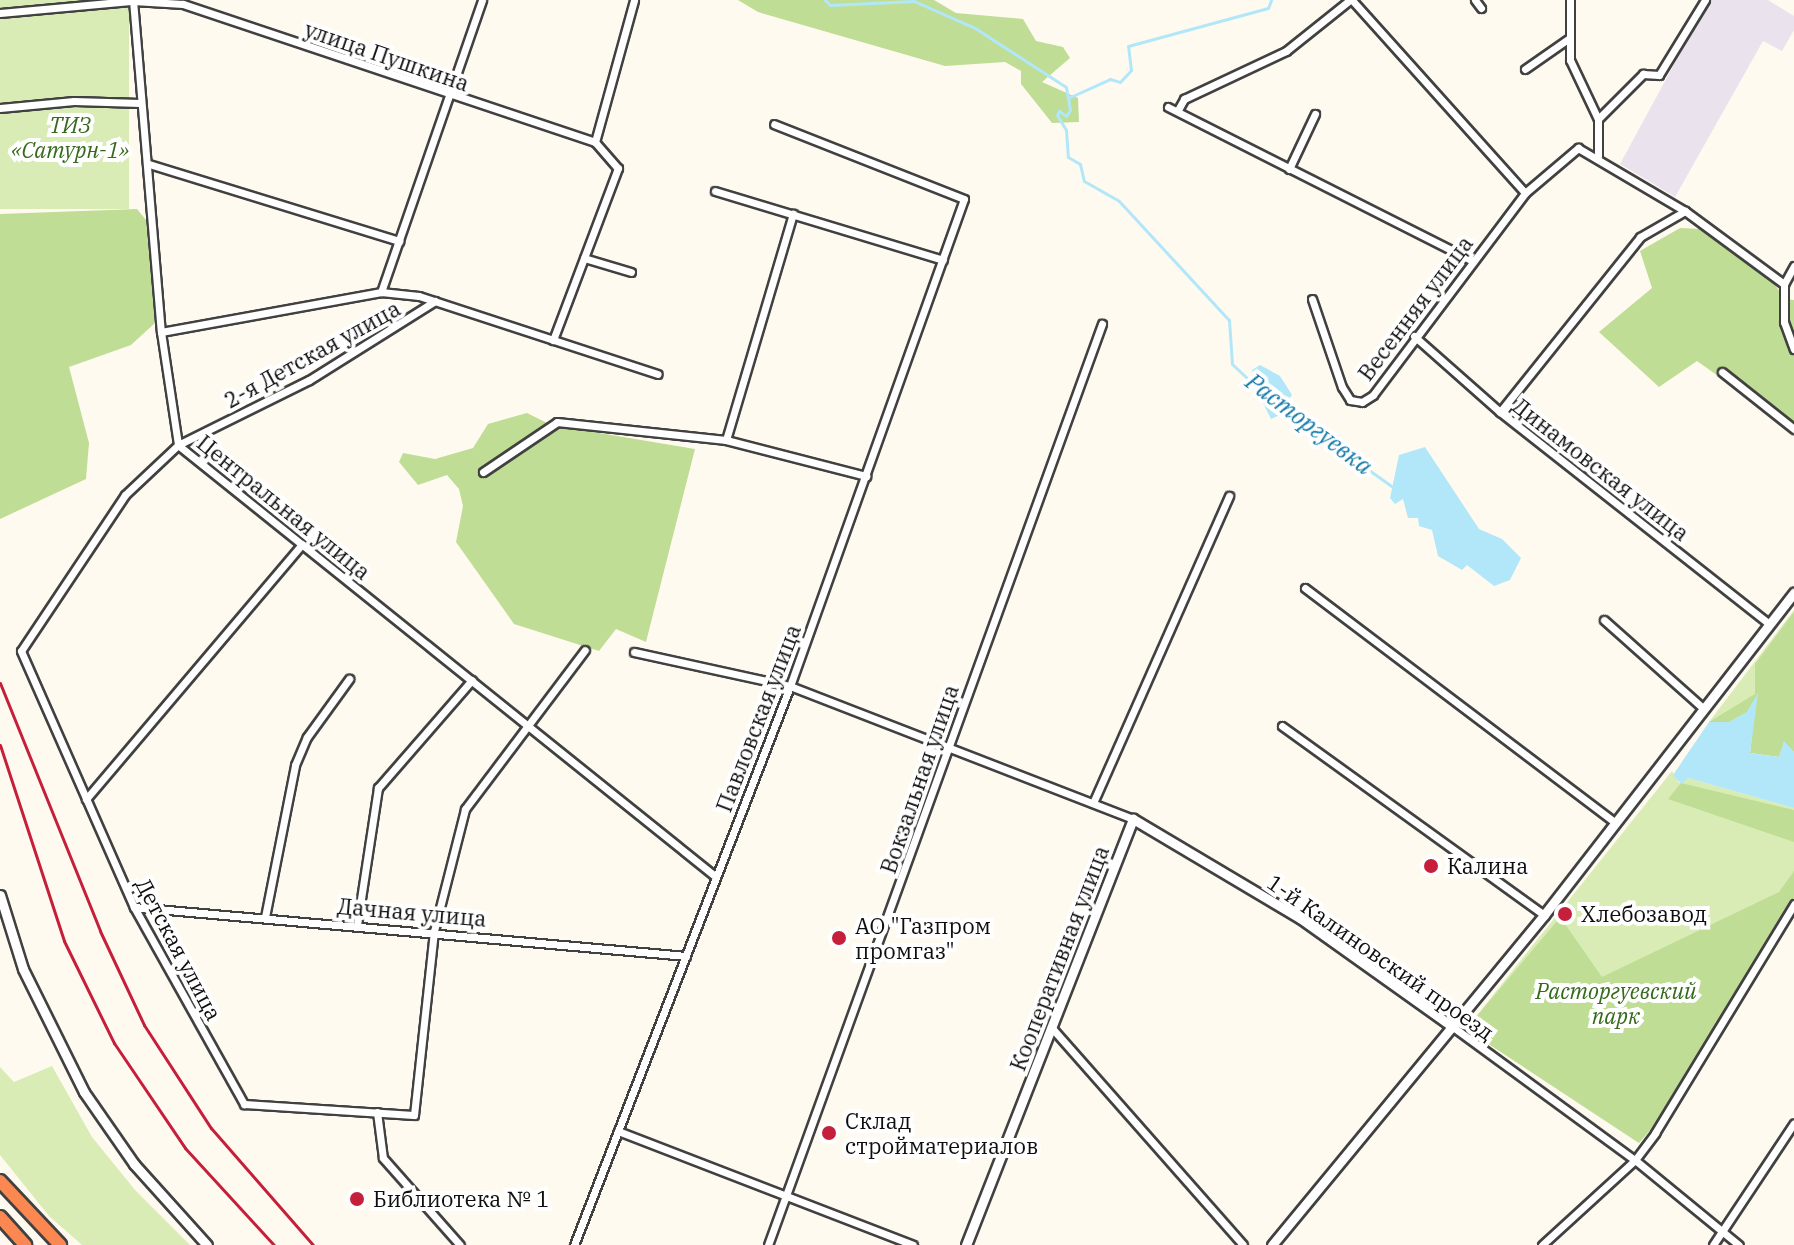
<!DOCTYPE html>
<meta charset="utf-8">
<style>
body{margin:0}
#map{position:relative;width:1794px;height:1245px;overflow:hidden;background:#fffaef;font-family:"IBM Plex Serif",serif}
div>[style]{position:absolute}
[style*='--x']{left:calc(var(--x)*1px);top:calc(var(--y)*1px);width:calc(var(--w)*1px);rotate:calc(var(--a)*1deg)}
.industrial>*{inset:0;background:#eae2ed}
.green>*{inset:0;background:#d9ecb6;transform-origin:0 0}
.forest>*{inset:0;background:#bfdd95}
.water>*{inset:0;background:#b1e7f9}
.stream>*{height:3px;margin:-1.5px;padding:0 1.5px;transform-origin:1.5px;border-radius:1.5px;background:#b1e7f9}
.roads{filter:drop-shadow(2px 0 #414141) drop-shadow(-2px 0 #414141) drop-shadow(0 2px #414141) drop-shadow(0 -2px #414141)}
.minor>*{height:7px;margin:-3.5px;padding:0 3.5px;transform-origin:3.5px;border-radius:3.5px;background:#fff}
.tertiary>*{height:9px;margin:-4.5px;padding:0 4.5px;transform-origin:4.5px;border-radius:4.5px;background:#fff}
.motorway>*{height:12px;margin:-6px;padding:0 6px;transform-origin:6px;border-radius:6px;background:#fb8850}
.rail>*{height:3px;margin:-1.5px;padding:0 1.5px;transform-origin:1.5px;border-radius:1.5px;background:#c51f3c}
.dots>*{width:22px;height:22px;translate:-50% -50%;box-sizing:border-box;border:4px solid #fff;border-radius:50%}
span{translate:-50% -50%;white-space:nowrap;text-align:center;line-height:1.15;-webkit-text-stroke:8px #fff;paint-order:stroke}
.street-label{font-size:22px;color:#0e0e0e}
.park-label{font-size:22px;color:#35691b;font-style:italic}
.poi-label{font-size:22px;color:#0e0e0e}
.left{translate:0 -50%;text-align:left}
.water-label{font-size:24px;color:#1078a6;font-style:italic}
</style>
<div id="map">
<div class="industrial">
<i style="clip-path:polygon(1709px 0,1768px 0,1794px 16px,1794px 30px,1782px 51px,1763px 41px,1675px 197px,1620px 164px)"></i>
</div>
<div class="green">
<i style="left:0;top:0;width:129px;height:209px"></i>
<i style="clip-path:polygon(1794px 610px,1794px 752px,1784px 742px,1779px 757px,1729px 722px,1709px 722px)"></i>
<i style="clip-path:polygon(1672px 771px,1679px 783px,1688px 778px,1794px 808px,1794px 900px,1639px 1143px,1466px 1029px)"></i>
<i style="clip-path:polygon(52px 1066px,92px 1137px,135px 1190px,190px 1245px,82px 1245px,49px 1216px,0 1155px,0 1067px,14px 1082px)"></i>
</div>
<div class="forest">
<i style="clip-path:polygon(738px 0,934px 0,956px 13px,1023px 19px,1036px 41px,1063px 47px,1070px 58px,1042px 82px,1078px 98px,1079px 122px,1052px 123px,1021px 84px,1021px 71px,1005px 62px,945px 66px,758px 12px)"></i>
<i style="clip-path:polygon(137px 209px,146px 220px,155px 323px,131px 345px,69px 367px,89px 443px,86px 479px,0 519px,0 214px)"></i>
<i style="clip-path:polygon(1680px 228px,1721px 230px,1761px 265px,1785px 299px,1794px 300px,1794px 430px,1697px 361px,1659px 387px,1599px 332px,1652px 288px,1640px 251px)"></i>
<i style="clip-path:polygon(527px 413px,551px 425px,695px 449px,646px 642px,616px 629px,599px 651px,514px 624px,456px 542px,463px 506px,459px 489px,447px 475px,418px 485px,399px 462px,403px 453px,435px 459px,473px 448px,488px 424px)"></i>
<i style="clip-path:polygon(1794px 612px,1794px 752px,1784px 742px,1779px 757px,1750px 753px,1756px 697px,1747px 712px,1729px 722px,1709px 722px,1755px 694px,1755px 664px)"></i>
<i style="clip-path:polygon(1681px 783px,1794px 810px,1794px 842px,1668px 799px)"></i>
<i style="clip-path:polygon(1794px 871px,1794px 900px,1663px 1115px,1639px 1143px,1466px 1029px,1557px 921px,1565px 924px,1602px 977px,1779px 892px)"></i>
</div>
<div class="water">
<i style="clip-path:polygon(1260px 365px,1280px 376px,1292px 395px,1280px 415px,1271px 419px,1256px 389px,1252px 370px)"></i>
<i style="clip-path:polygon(1425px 447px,1479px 529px,1502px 539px,1521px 558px,1510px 580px,1494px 586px,1467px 565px,1462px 570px,1438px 556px,1432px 530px,1419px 526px,1418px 518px,1408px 518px,1403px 499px,1395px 504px,1390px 498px,1399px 455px)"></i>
<i style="clip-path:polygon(1758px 693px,1750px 753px,1779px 757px,1784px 741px,1794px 752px,1794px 808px,1688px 778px,1681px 784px,1673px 775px,1709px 722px,1729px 722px,1747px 712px)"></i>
</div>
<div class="stream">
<i style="--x:825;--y:0;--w:7;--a:45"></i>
<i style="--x:830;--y:5;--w:84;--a:-2.7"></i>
<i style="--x:914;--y:1;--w:67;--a:23.9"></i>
<i style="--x:975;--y:28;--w:108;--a:33"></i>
<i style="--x:1066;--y:87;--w:23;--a:80"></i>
<i style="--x:1070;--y:110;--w:7;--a:124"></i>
<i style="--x:1066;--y:116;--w:9;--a:-144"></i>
<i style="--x:1059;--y:111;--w:4;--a:117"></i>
<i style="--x:1057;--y:115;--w:17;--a:59"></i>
<i style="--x:1066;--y:130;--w:27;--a:86"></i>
<i style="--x:1068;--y:157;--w:14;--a:30"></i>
<i style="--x:1080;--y:164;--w:17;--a:77"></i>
<i style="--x:1084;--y:181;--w:40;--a:29.7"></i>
<i style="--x:1119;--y:201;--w:162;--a:47.3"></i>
<i style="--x:1229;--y:320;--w:44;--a:86.1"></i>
<i style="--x:1232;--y:364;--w:33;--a:43"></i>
<i style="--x:1068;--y:98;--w:46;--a:-24.3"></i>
<i style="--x:1110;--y:79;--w:10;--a:17"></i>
<i style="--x:1120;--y:82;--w:16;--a:-47"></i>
<i style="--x:1131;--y:70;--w:24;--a:-97"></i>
<i style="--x:1128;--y:46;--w:145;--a:-15.2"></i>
<i style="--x:1268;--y:8;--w:9;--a:-69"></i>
<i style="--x:1283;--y:409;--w:136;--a:35.4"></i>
</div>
<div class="roads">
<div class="minor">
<i style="--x:133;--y:0;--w:333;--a:85.2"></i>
<i style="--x:161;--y:332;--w:114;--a:81.4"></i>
<i style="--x:178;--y:445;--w:690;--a:38.76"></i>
<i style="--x:1352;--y:0;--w:259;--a:48.1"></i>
<i style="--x:1475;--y:0;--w:10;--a:53"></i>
<i style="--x:1570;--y:0;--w:60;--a:90"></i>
<i style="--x:1570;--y:60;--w:65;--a:64.6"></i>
<i style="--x:1598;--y:119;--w:37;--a:90"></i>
<i style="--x:0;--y:13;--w:134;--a:-5.2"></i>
<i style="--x:133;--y:1;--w:50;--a:3.4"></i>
<i style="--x:183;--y:4;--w:434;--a:18.5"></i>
<i style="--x:595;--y:142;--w:35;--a:49"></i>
<i style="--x:618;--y:168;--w:184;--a:110.7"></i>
<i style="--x:1525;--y:69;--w:52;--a:-34.9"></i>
<i style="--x:1168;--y:107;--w:342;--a:26.8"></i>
<i style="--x:0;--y:108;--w:74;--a:-5.4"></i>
<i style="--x:74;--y:101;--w:66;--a:1.7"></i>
<i style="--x:1178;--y:110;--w:13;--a:-61"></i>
<i style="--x:1184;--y:99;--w:113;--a:-25.2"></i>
<i style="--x:1286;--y:51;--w:82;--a:-38.6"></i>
<i style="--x:1598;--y:119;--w:64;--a:-45"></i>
<i style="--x:1643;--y:74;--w:16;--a:4"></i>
<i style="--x:1659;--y:75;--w:88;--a:-58.5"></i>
<i style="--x:595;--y:142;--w:147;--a:-74.6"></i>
<i style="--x:149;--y:164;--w:262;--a:17.1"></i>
<i style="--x:1289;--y:169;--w:61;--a:-64.7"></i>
<i style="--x:715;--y:191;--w:238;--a:16.8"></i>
<i style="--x:584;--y:258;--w:49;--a:16.6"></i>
<i style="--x:1794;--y:266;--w:21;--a:119"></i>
<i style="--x:1784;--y:284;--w:38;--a:90"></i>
<i style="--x:1784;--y:322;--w:29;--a:70"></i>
<i style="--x:381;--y:292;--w:38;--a:6"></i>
<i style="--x:419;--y:296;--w:251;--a:18.1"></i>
<i style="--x:1312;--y:299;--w:93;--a:71.2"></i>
<i style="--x:1342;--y:387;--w:15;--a:58"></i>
<i style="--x:1350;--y:400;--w:12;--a:9"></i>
<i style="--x:1362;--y:402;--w:13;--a:-32"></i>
<i style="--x:1373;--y:395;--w:253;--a:-53"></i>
<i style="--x:1525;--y:193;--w:70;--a:-40.3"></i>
<i style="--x:1578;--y:148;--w:124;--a:30.5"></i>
<i style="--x:1685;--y:211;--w:123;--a:36.4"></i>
<i style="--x:435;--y:301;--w:149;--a:147.9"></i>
<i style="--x:309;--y:380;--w:146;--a:153.6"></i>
<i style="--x:178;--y:445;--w:73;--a:136.7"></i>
<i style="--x:125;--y:495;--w:187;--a:123.7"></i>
<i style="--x:21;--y:651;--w:280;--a:66.2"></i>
<i style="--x:134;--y:907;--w:226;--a:60.8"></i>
<i style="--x:244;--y:1104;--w:170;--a:3.7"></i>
<i style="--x:414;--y:1115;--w:185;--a:-83.8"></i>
<i style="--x:434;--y:931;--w:126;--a:-75.7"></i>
<i style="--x:465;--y:809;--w:199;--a:-53"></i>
<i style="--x:161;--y:332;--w:224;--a:-10.3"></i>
<i style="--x:381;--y:292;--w:309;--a:-70.9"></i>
<i style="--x:1414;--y:336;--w:115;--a:41.5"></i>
<i style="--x:1500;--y:412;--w:342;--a:38.2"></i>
<i style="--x:1722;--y:372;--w:92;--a:38.4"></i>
<i style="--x:1500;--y:412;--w:224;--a:-51.3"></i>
<i style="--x:1640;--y:237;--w:52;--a:-30"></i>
<i style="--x:726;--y:440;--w:236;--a:-73.5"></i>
<i style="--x:483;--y:472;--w:89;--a:-34"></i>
<i style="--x:557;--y:422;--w:170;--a:6.1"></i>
<i style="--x:726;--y:440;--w:145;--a:14.4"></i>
<i style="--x:1305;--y:588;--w:388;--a:37.1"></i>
<i style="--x:1604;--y:620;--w:134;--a:41.7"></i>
<i style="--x:634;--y:652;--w:160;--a:12.3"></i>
<i style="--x:790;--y:686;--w:368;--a:21.2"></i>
<i style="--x:1282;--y:726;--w:323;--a:35.8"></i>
<i style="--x:86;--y:799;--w:334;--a:-49.7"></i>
<i style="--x:1093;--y:803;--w:336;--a:-66.1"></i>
<i style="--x:134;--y:907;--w:554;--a:5.07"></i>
<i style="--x:265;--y:917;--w:155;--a:-78.8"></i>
<i style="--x:295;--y:765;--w:30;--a:-67"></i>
<i style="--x:307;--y:737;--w:72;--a:-54.1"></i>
<i style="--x:357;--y:925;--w:139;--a:-81.3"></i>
<i style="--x:378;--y:788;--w:143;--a:-49"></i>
<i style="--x:1051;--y:1027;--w:290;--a:48.6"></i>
<i style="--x:1453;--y:1027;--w:225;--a:36.2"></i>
<i style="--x:1635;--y:1160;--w:134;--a:39.3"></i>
<i style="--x:377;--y:1112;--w:46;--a:82.6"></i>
<i style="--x:383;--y:1158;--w:116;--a:48.5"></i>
<i style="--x:618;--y:1131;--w:316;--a:21.1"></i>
<i style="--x:574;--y:1245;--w:599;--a:-68.87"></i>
<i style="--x:790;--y:686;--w:517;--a:-70.34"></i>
<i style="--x:964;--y:199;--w:204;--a:-158.5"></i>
<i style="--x:768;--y:1245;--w:980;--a:-70.07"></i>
<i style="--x:1542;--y:1245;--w:126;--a:-42.4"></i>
<i style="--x:1635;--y:1160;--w:34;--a:-53"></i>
<i style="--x:1655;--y:1133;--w:268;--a:-58.7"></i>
<i style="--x:1713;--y:1245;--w:146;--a:-56.4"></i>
</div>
<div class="tertiary">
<i style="--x:0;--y:895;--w:77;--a:72.7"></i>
<i style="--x:23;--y:969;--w:137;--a:63.6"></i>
<i style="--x:84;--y:1092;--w:88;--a:55.2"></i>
<i style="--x:134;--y:1164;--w:109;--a:48"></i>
<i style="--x:966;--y:1245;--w:458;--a:-68.6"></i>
<i style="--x:1133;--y:819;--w:194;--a:30.7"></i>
<i style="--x:1300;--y:918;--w:188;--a:35.5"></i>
<i style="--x:1272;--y:1245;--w:428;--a:-50.5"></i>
<i style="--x:1544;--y:915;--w:408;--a:-52.2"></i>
</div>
<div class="motorway">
<i style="--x:0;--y:1181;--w:88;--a:46.8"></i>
<i style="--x:0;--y:1217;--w:38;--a:48"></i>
</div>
</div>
<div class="rail">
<i style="--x:0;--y:683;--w:267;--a:68"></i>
<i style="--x:100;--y:931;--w:104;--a:64.9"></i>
<i style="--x:144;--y:1025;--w:123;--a:57"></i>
<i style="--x:211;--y:1128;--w:155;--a:48.9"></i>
<i style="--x:0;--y:745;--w:206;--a:71.9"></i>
<i style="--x:64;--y:941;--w:114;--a:63.9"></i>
<i style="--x:114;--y:1043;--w:127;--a:55.9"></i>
<i style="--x:185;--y:1148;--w:132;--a:47.5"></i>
</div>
<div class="dots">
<i style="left:1431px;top:866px;background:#c51f3c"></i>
<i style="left:1565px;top:914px;background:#c51f3c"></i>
<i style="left:839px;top:938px;background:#c51f3c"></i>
<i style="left:829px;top:1133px;background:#c51f3c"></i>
<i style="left:357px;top:1199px;background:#c51f3c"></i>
</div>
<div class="street-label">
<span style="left:387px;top:56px;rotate:19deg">улица Пушкина</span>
<span style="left:1415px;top:308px;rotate:-53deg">Весенняя улица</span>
<span style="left:312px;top:354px;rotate:-29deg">2-я Детская улица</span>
<span style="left:1601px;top:469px;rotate:38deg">Динамовская улица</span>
<span style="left:284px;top:507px;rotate:39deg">Центральная улица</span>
<span style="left:758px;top:718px;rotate:-69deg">Павловская улица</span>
<span style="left:919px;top:779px;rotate:-71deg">Вокзальная улица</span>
<span style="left:412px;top:912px;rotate:5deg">Дачная улица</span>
<span style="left:179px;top:949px;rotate:62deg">Детская улица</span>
<span style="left:1381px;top:957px;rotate:35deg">1-й Калиновский проезд</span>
<span style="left:1059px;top:958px;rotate:-69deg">Кооперативная улица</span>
</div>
<div class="park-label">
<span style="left:70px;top:137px">ТИЗ<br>«Сатурн-1»</span>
<span style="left:1616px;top:1003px">Расторгуевский<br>парк</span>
</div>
<div class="poi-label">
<span class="left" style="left:1447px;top:866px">Калина</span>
<span class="left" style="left:1581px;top:914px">Хлебозавод</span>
<span class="left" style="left:855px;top:938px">АО "Газпром<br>промгаз"</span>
<span class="left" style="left:845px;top:1133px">Склад<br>стройматериалов</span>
<span class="left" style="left:373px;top:1199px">Библиотека № 1</span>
</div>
<div class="water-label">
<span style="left:1309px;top:424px;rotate:37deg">Расторгуевка</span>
</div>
</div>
